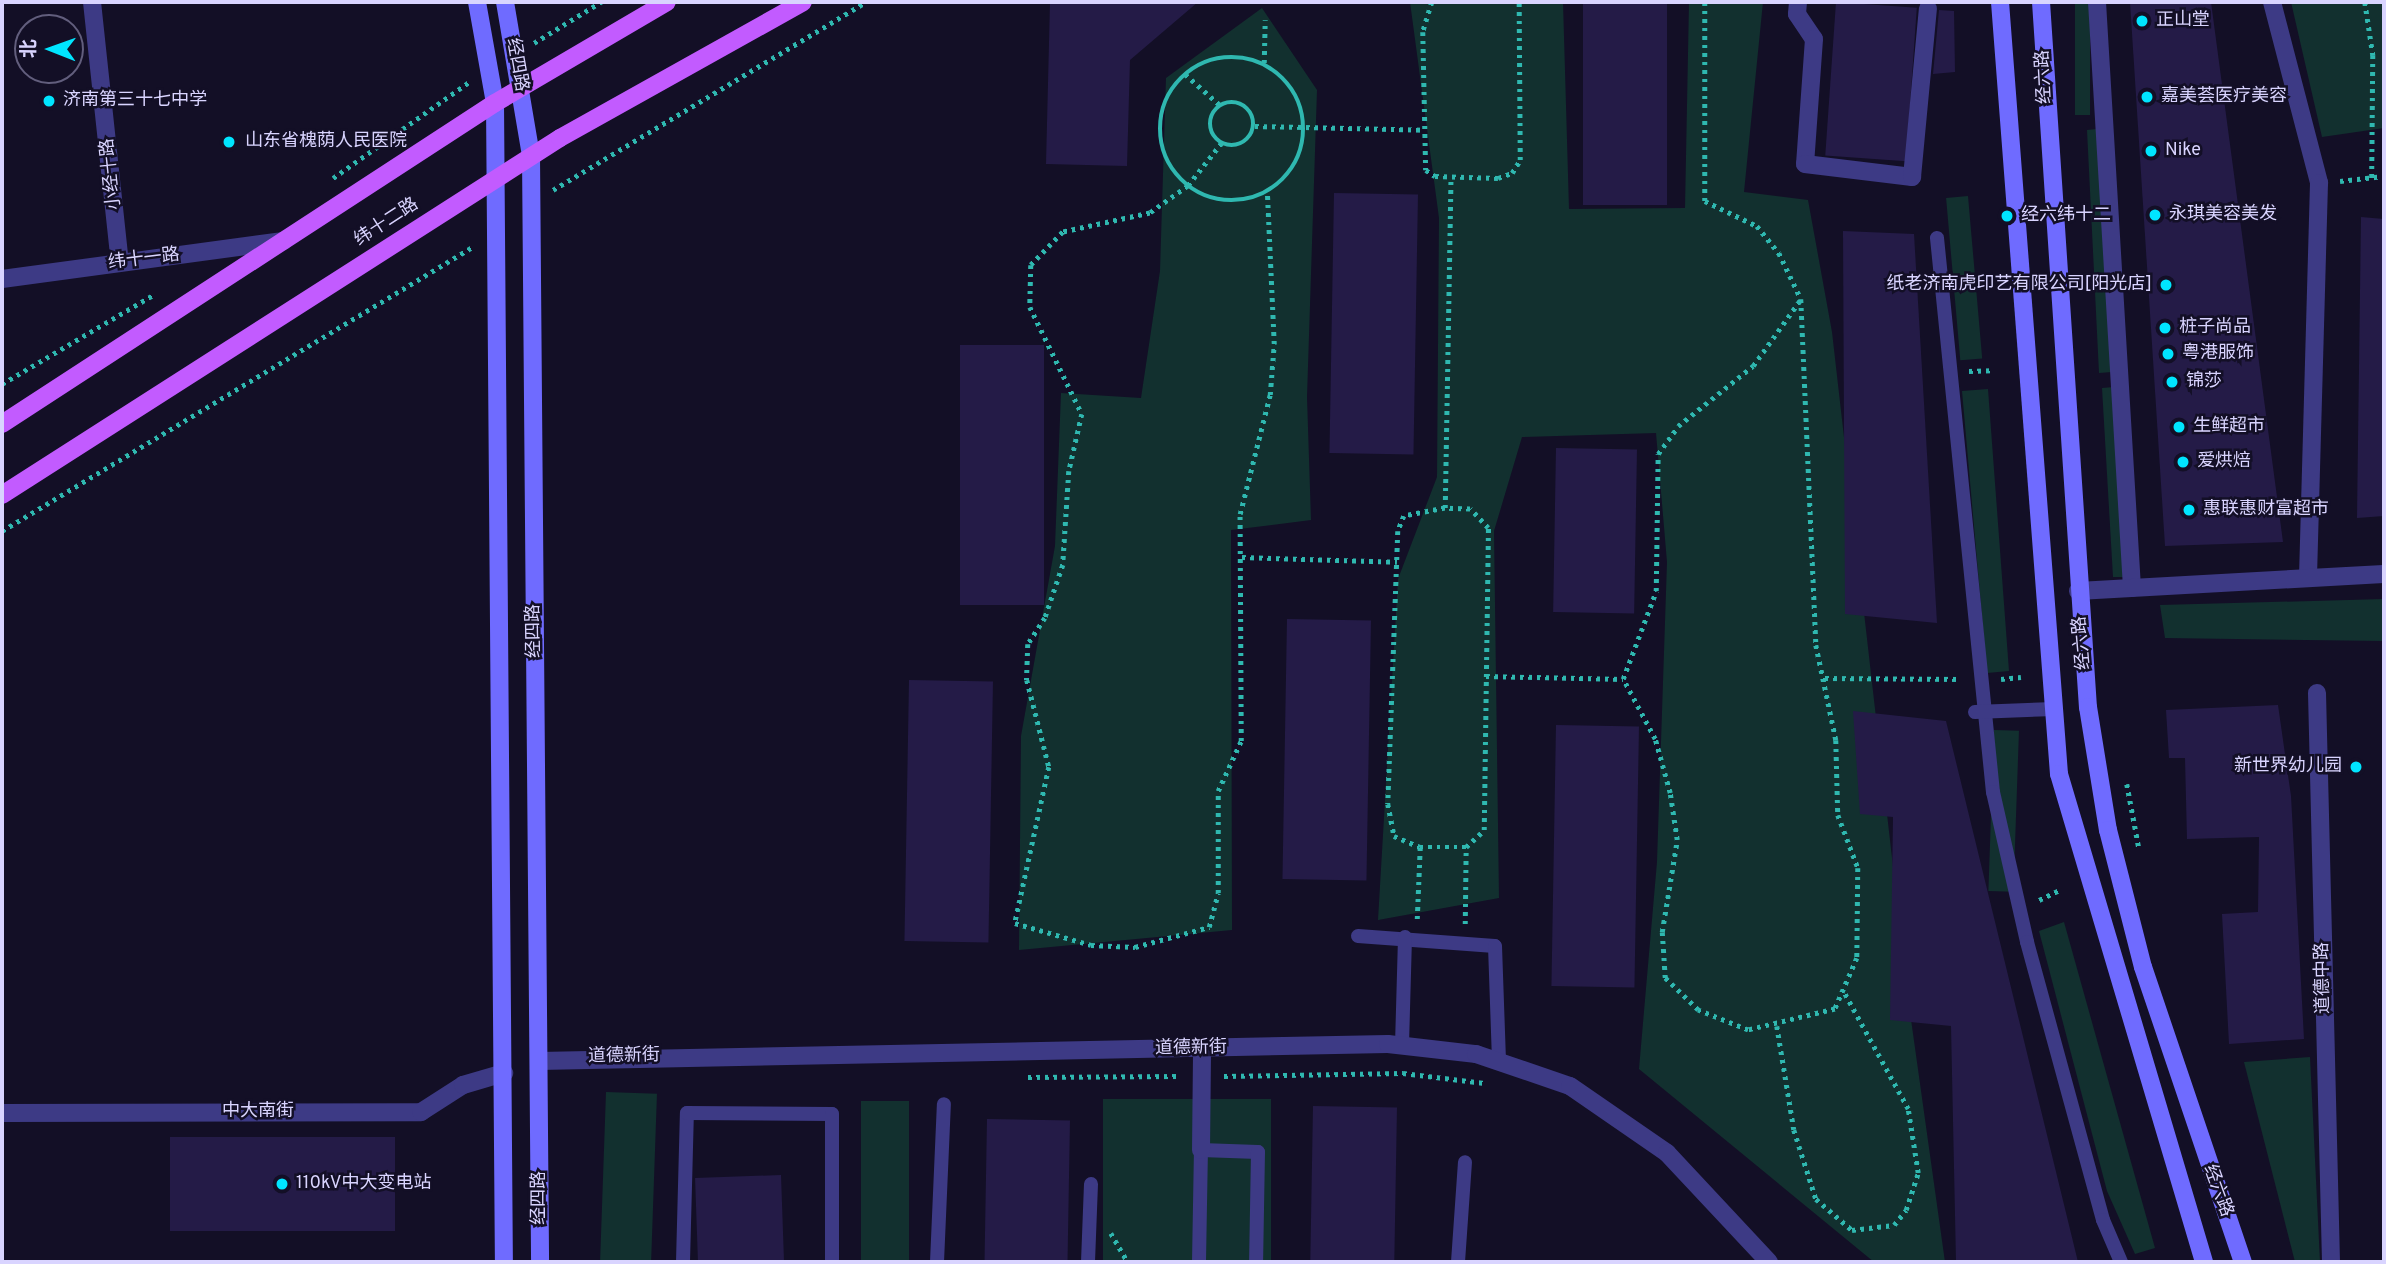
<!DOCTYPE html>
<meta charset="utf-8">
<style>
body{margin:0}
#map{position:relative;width:2386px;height:1264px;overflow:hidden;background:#130f26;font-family:Overpass,"Noto Sans SC",sans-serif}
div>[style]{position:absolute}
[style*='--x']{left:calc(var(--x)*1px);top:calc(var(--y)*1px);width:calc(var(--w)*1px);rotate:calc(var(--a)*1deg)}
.green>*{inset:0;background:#12302f;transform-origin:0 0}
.building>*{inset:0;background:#241b47;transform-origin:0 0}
.path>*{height:4.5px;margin-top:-2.25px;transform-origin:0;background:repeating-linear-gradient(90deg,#2fb8b0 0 3.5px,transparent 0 8.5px)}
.path>.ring{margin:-2.25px;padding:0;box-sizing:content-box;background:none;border:4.5px solid #2fb8b0;border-radius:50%}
.service>*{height:14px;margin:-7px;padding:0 7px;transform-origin:7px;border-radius:7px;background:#3d3a85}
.minor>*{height:18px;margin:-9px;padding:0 9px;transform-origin:9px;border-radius:9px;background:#3d3a85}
.secondary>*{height:18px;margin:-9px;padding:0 9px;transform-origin:9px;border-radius:9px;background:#6f6bff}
.primary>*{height:18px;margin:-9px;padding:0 9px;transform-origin:9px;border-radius:9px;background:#c25bff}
.dots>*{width:19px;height:19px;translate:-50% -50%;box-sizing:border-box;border:4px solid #130f26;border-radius:50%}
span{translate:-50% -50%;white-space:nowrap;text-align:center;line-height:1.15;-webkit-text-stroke:5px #130f26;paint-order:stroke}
.poi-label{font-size:18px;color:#d9d4ff}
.left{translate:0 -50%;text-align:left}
.right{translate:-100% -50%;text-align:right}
.street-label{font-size:18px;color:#d9d4ff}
.frame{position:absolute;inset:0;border:4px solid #d9d4ff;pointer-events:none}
.north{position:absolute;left:14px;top:14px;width:70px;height:70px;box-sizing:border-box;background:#130f26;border:2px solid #625e7d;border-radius:50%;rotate:271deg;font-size:19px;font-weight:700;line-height:28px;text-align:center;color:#d9d4ff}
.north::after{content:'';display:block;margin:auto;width:24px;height:32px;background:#00e5ff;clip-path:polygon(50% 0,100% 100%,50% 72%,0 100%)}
</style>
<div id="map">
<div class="green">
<i style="clip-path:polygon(1410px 2px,1563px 2px,1569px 209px,1685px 208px,1689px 2px,1763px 2px,1744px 192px,1808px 200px,1832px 332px,1908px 998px,1945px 1262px,1874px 1262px,1639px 1069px,1657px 862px,1667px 562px,1656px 433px,1522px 437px,1494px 531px,1499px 898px,1378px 920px,1398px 579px,1437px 477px,1439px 218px)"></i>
<i style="left:2075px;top:2px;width:15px;height:113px"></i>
<i style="clip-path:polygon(2291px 2px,2384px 2px,2384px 128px,2322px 137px)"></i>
<i style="clip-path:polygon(1262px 8px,1317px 90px,1307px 397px,1311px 520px,1231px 530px,1232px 930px,1019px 950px,1021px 736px,1055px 546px,1061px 393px,1141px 398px,1160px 271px,1166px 78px)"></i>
<i style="clip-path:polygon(2097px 129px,2112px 372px,2099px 373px,2087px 130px)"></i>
<i style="left:1968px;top:196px;width:163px;height:22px;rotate:85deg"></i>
<i style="clip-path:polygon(2114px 387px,2123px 577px,2113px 577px,2102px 388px)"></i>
<i style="clip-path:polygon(1988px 389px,2009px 671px,1987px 673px,1962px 391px)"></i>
<i style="clip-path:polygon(2384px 599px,2384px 641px,2165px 638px,2160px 605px)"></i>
<i style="left:1994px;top:730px;width:25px;height:161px;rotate:2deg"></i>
<i style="clip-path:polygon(2064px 922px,2155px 1248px,2135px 1254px,2107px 1191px,2039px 931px)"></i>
<i style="clip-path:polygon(2310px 1057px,2320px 1262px,2295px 1262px,2244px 1062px)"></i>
<i style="left:606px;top:1092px;width:51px;height:170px;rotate:2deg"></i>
<i style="left:1103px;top:1099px;width:168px;height:163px"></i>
<i style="left:861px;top:1101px;width:48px;height:161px"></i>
</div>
<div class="building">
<i style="clip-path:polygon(1050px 2px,1198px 2px,1130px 60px,1127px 166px,1046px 164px)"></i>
<i style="left:1583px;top:2px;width:84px;height:203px"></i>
<i style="left:1836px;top:2px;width:81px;height:154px;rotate:4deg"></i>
<i style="clip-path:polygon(2130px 2px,2211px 2px,2283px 542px,2165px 546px)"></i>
<i style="clip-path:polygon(1939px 10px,1954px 11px,1955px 72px,1933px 74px)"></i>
<i style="left:1334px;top:193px;width:84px;height:260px;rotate:1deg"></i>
<i style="clip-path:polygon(2361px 217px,2384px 219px,2384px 516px,2357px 518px)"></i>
<i style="clip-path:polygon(1843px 231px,1914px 234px,1937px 623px,1845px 614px)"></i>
<i style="left:960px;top:345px;width:84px;height:260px"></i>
<i style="left:1556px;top:448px;width:81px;height:164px;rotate:1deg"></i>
<i style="left:1287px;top:619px;width:84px;height:260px;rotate:1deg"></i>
<i style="left:909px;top:680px;width:84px;height:261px;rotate:1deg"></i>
<i style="clip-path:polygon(2278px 705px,2291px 796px,2304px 1039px,2229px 1044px,2222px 914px,2258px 912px,2259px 837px,2187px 839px,2185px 758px,2169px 758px,2166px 710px)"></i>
<i style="clip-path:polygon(1853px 711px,1946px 721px,2078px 1262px,1956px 1262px,1951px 1026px,1890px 1020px,1893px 817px,1860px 814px)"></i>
<i style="left:1556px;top:725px;width:83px;height:261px;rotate:1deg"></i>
<i style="left:1313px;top:1106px;width:84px;height:156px;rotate:1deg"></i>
<i style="left:987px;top:1119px;width:83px;height:143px;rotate:1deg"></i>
<i style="left:170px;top:1137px;width:225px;height:94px"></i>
<i style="left:781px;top:1175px;width:87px;height:86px;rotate:88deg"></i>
</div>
<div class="path">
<i style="--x:1432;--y:2;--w:31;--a:107"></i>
<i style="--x:1423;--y:32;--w:138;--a:88.8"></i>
<i style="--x:1426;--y:170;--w:11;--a:34"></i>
<i style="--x:1435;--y:176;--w:63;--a:1.8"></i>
<i style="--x:1498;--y:178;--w:15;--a:-20"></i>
<i style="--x:1512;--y:173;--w:15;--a:-58"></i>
<i style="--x:1520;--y:160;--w:158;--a:-90.4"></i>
<i style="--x:1705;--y:2;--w:199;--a:90"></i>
<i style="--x:1705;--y:201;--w:58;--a:25.7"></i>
<i style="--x:1757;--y:226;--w:35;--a:51"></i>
<i style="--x:1779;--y:253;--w:51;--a:64.4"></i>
<i style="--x:1801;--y:299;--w:346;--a:87.5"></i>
<i style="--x:1816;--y:645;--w:97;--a:78.1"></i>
<i style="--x:1836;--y:740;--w:75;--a:88.5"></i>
<i style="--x:1838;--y:815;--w:57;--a:69.3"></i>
<i style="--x:1858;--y:868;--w:90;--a:90.6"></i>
<i style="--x:1857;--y:958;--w:56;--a:113.3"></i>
<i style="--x:1835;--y:1009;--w:89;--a:166.4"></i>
<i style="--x:1748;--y:1030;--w:54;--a:-158.2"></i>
<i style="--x:1698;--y:1010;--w:46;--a:-135.9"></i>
<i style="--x:1665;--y:978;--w:46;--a:-93.7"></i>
<i style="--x:1662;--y:932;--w:93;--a:-80.7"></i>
<i style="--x:1677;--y:840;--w:48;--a:-98.5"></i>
<i style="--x:1670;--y:793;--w:56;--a:-105.5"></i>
<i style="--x:1655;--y:739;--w:68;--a:-118.1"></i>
<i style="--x:1623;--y:679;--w:94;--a:-69.4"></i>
<i style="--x:1656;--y:591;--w:137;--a:-89.2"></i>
<i style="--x:1658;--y:454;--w:34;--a:-54"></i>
<i style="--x:1678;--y:426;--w:96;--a:-38.7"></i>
<i style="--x:1753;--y:366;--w:82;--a:-54.4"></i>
<i style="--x:2365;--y:2;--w:54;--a:81.4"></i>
<i style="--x:2373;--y:55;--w:123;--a:90.5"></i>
<i style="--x:534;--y:43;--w:79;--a:-31.5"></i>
<i class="ring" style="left:1160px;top:57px;width:139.5px;height:139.5px"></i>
<i style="--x:1264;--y:63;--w:43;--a:-88.7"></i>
<i style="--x:1185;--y:74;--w:47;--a:41.5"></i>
<i class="ring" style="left:1210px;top:102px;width:39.5px;height:39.5px"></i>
<i style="--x:1255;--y:126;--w:170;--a:1.3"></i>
<i style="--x:1222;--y:143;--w:55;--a:128.3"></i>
<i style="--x:1188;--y:186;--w:47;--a:144.6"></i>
<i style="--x:1150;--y:213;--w:89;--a:167.7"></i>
<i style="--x:1063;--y:232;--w:46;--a:134.1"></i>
<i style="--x:1031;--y:265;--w:42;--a:91.4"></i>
<i style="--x:1030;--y:307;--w:119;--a:64.1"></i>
<i style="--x:1082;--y:414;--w:58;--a:102.8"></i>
<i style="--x:1069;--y:471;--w:94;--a:93.7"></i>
<i style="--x:1063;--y:565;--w:56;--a:108.8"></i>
<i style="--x:1045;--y:618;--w:31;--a:123"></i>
<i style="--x:1028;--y:644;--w:36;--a:92"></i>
<i style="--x:1027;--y:680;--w:90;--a:75.8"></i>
<i style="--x:1049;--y:767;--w:160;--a:102.3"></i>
<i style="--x:1015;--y:923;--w:79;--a:16.1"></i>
<i style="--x:1091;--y:945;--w:44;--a:2.6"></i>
<i style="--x:1135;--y:947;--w:77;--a:-15.1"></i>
<i style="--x:1209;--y:927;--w:35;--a:-75"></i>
<i style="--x:1218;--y:893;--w:102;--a:-90"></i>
<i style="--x:1218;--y:791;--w:55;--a:-65.3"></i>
<i style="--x:1241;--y:741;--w:227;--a:-90.3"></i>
<i style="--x:1240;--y:514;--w:123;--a:-75.9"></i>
<i style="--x:1270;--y:395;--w:51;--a:-85.5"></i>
<i style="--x:1274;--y:344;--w:152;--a:-92.6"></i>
<i style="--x:333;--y:178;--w:166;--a:-35.2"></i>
<i style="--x:2340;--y:181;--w:44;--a:-6.5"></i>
<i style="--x:553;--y:190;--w:365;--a:-31"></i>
<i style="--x:1969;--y:371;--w:23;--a:-2"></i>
<i style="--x:2;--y:384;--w:175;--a:-30.5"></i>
<i style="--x:1445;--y:508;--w:42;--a:169"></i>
<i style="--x:1404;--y:516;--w:16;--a:112"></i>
<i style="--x:1398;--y:531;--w:273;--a:92.1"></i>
<i style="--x:1388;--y:804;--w:33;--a:79"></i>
<i style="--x:1394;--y:836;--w:28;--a:23"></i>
<i style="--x:1420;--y:847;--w:46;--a:0"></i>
<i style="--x:1466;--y:847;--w:25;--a:-43"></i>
<i style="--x:1484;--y:830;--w:302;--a:-89.2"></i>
<i style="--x:1488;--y:528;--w:26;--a:-133"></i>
<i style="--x:1470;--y:509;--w:25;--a:-178"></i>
<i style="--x:1445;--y:508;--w:331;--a:-89"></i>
<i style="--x:2;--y:531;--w:551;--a:-31.12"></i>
<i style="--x:1242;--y:557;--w:155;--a:1.8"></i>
<i style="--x:1486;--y:676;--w:137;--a:1.3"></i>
<i style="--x:1825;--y:678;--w:136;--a:0.4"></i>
<i style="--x:2001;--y:679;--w:20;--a:-6"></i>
<i style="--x:2127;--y:784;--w:65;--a:79.4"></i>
<i style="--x:2039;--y:900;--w:25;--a:-26"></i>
<i style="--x:1417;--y:919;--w:72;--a:-87.6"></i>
<i style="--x:1465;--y:924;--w:77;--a:-89.3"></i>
<i style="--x:1777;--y:1026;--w:105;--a:80.7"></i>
<i style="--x:1794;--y:1130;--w:72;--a:72.3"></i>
<i style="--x:1816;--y:1199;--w:48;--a:40.7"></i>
<i style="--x:1852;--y:1230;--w:42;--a:-6.8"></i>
<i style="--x:1894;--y:1225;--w:19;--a:-51"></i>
<i style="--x:1906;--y:1210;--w:39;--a:-72"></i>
<i style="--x:1918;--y:1173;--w:65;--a:-98.9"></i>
<i style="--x:1908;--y:1109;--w:135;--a:-118.8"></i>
<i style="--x:1224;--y:1076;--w:179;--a:-1"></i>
<i style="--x:1403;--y:1073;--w:82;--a:7"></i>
<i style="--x:1028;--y:1077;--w:152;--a:-0.4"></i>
<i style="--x:1111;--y:1233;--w:34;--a:60"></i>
</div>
<div class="service">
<i style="--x:1937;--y:238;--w:557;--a:84.23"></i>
<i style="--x:1993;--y:792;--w:154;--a:77.2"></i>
<i style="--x:2027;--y:942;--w:288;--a:74.7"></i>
<i style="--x:2103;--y:1220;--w:46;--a:66.8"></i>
<i style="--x:1975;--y:712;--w:79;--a:-2.2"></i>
<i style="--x:1358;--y:936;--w:137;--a:4.2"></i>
<i style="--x:1495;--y:946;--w:116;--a:88"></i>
<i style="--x:1402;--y:1045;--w:108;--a:-88.4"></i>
<i style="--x:683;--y:1262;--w:149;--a:-88.5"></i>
<i style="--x:687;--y:1113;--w:145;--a:0.4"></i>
<i style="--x:832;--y:1114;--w:148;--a:90"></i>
<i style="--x:937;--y:1262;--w:158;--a:-87.5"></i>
<i style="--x:1088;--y:1262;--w:78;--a:-87.8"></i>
<i style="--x:1199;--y:1262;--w:112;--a:-89"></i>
<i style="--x:1201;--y:1150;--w:57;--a:2"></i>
<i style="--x:1258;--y:1152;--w:110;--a:91"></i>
<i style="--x:1458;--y:1262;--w:100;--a:-86"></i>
</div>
<div class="minor">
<i style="--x:92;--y:2;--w:262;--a:83.9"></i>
<i style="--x:1798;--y:2;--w:12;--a:95"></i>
<i style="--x:1797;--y:14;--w:30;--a:56"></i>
<i style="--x:1814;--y:39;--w:125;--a:94.1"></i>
<i style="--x:1805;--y:164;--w:108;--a:6.9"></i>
<i style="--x:1912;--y:177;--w:169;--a:-84.6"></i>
<i style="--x:2097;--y:2;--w:587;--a:86.58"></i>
<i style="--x:2272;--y:2;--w:187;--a:75.4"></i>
<i style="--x:2319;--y:183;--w:393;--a:91.6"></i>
<i style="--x:2;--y:279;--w:284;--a:-7.7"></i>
<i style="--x:2078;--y:591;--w:306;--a:-3.2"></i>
<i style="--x:2317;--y:693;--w:569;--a:88.59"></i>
<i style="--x:539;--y:1061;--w:849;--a:-1.15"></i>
<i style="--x:1388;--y:1044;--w:89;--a:6.5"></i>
<i style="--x:1476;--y:1054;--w:99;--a:18.8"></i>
<i style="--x:1570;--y:1086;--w:118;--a:34.6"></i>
<i style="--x:1667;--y:1153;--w:149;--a:46.9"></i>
<i style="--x:2;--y:1113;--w:419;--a:-0.1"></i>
<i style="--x:421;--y:1112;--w:50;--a:-32.7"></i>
<i style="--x:463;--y:1085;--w:43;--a:-16.3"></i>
<i style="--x:1201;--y:1150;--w:100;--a:-89.4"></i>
</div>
<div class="secondary">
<i style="--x:477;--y:2;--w:103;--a:79.9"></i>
<i style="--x:495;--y:103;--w:1159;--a:89.56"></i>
<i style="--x:505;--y:2;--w:156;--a:80.4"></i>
<i style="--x:531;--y:156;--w:1106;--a:89.53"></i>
<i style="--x:2000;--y:2;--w:774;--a:85.63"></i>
<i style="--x:2059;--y:774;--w:509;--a:73.45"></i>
<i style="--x:2041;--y:2;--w:707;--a:86.19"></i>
<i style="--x:2088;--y:707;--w:125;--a:80.8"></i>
<i style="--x:2108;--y:830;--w:141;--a:75.7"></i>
<i style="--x:2143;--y:967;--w:311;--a:71.3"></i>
</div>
<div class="primary">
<i style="--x:2;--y:424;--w:588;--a:-33.07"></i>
<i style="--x:495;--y:103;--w:199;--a:-30.4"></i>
<i style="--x:2;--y:495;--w:662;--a:-32.61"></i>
<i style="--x:560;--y:138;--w:278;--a:-29.2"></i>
</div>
<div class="dots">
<i style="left:2142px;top:21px;background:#00e5ff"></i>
<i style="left:2147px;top:97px;background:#00e5ff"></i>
<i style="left:49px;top:101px;background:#00e5ff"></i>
<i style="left:229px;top:142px;background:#00e5ff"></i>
<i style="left:2151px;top:151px;background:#00e5ff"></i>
<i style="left:2155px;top:215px;background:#00e5ff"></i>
<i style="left:2007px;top:216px;background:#00e5ff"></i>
<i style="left:2166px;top:285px;background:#00e5ff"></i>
<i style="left:2165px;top:328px;background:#00e5ff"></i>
<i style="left:2168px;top:354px;background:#00e5ff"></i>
<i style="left:2172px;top:382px;background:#00e5ff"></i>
<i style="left:2179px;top:427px;background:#00e5ff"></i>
<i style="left:2183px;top:462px;background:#00e5ff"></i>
<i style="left:2189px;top:510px;background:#00e5ff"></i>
<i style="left:2356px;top:767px;background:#00e5ff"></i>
<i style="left:282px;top:1184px;background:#00e5ff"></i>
</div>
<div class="poi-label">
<span class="left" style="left:2156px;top:21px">正山堂</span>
<span class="left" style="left:2161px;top:97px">嘉美荟医疗美容</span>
<span class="left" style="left:63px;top:101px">济南第三十七中学</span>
<span class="left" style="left:245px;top:142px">山东省槐荫人民医院</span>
<span class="left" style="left:2165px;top:151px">Nike</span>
<span class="left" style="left:2169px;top:215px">永琪美容美发</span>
<span class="left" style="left:2021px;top:216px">经六纬十二</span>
<span class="right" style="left:2152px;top:285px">纸老济南虎印艺有限公司[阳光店]</span>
<span class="left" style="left:2179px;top:328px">桩子尚品</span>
<span class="left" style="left:2182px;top:354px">粤港服饰</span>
<span class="left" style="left:2186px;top:382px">锦莎</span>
<span class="left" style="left:2193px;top:427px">生鲜超市</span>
<span class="left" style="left:2197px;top:462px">爱烘焙</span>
<span class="left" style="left:2203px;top:510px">惠联惠财富超市</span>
<span class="right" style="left:2342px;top:767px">新世界幼儿园</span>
<span class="left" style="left:296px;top:1184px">110kV中大变电站</span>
</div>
<div class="street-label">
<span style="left:516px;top:65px;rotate:80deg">经四路</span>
<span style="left:2045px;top:77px;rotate:-93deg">经六路</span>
<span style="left:112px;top:174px;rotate:-96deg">小经十路</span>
<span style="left:387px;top:223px;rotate:-33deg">纬十二路</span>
<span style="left:144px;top:260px;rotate:-7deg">纬十一路</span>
<span style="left:535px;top:631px;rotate:-91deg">经四路</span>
<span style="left:2083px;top:643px;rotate:-95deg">经六路</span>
<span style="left:2324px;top:978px;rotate:-91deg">道德中路</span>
<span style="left:1191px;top:1049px;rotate:-1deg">道德新街</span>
<span style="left:624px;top:1057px;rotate:-1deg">道德新街</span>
<span style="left:258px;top:1112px">中大南街</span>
<span style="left:2217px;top:1191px;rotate:70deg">经六路</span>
<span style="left:540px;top:1198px;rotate:-90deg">经四路</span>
</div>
<div class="frame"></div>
<div class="north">北</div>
</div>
